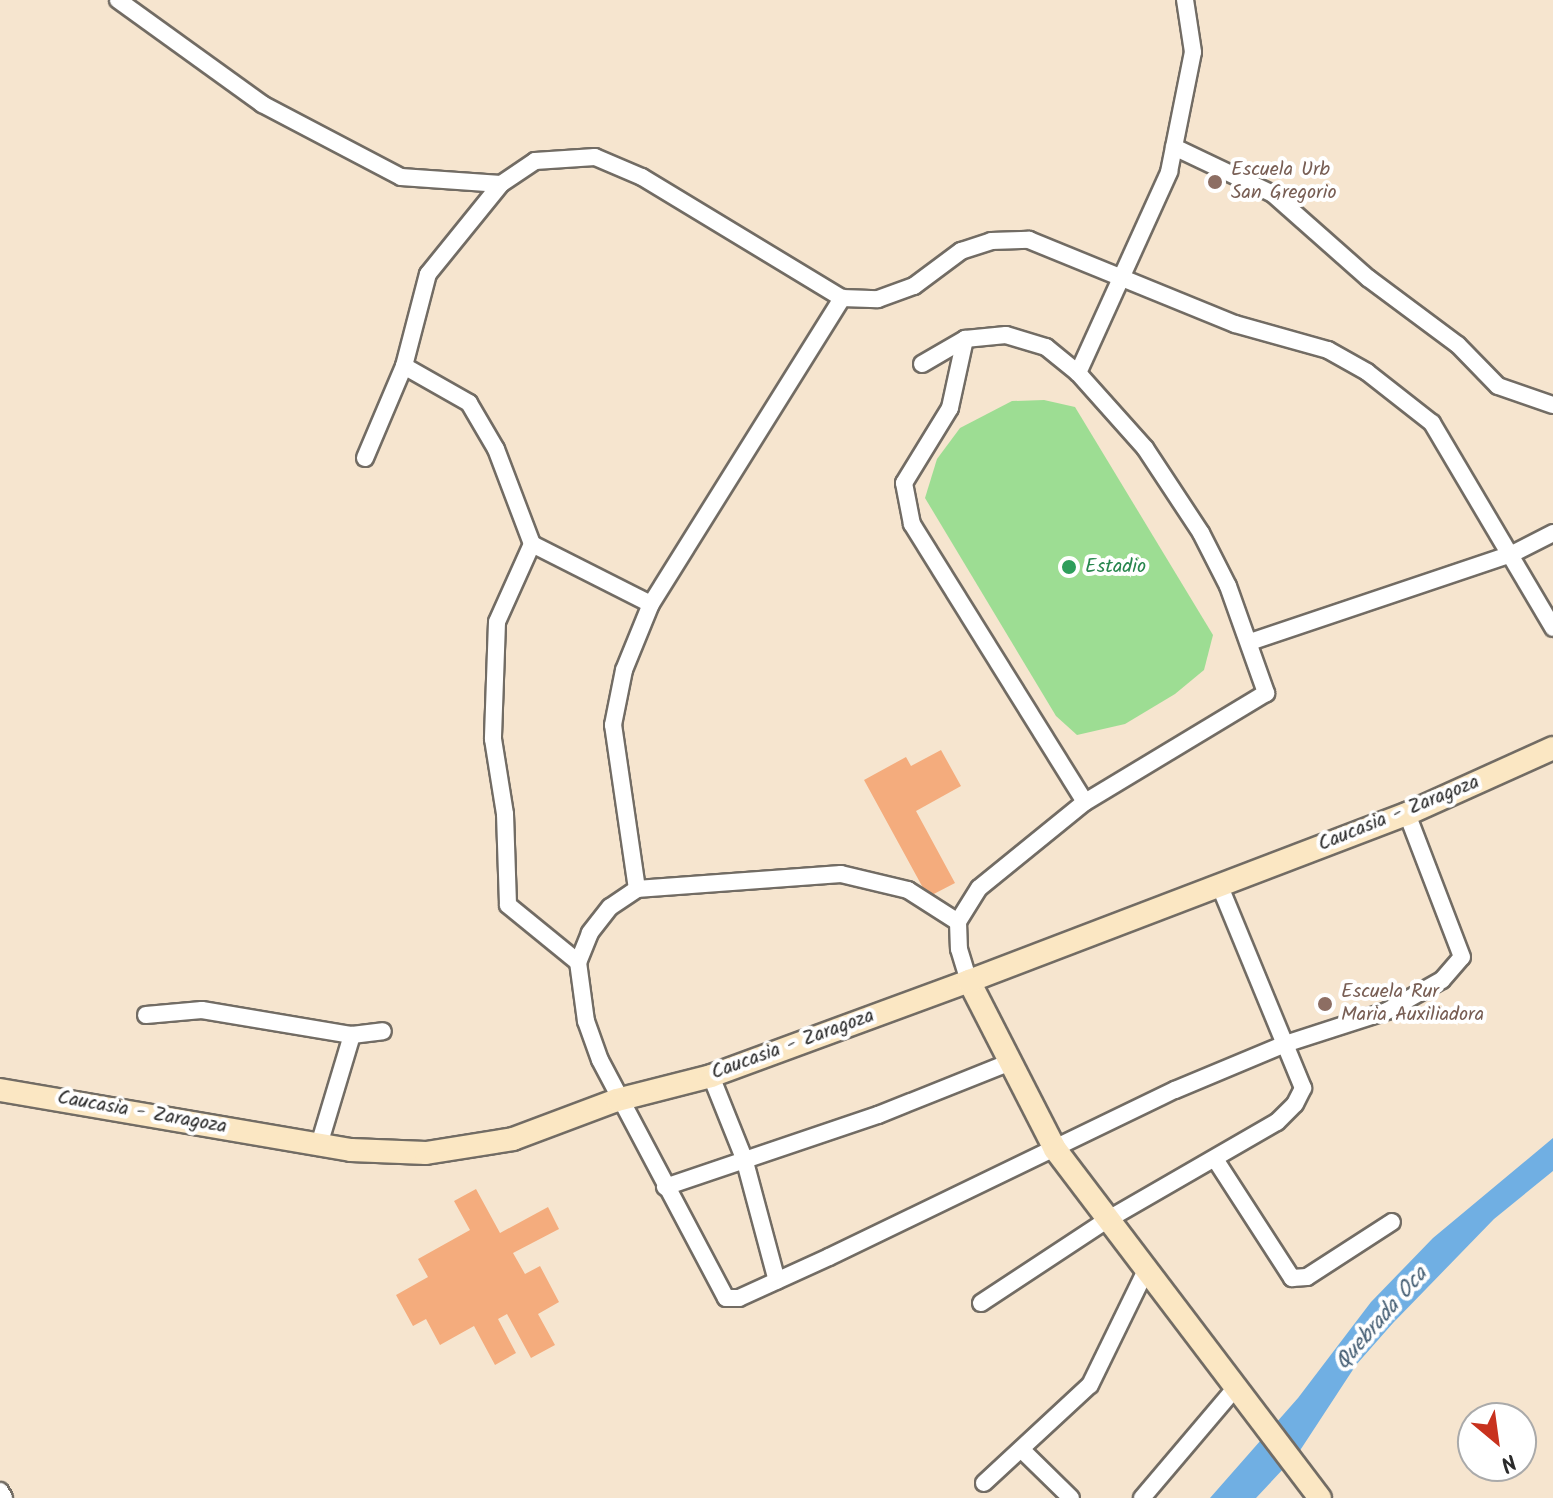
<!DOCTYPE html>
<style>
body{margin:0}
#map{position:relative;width:1553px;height:1498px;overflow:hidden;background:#f6e5cf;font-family:Kalam,sans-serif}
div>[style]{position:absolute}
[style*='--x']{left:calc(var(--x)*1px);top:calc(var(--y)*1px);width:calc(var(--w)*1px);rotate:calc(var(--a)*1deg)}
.green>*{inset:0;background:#9ddd93}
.water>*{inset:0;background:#70afe3}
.building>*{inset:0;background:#f4ac7d}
.roads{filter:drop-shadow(2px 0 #726c64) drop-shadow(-2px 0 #726c64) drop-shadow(0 2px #726c64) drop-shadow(0 -2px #726c64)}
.street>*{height:16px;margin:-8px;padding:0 8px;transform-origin:8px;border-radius:8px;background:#fff}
.secondary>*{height:22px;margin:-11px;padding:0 11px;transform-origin:11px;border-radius:11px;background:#fbe7c3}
.dots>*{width:22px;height:22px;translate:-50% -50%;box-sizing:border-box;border:4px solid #fff;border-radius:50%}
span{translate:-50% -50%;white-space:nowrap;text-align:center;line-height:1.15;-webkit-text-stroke:8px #fff;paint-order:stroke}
.education-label{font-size:20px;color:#785e54}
.left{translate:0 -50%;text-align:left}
.leisure-label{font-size:20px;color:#27864d}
.street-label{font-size:20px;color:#2b2b2b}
.water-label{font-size:22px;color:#476075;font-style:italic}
.north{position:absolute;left:1457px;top:1402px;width:80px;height:80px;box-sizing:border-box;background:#fff;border:2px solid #aaa;border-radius:50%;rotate:151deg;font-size:22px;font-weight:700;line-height:32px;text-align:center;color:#2b2b2b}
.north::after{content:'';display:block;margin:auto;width:28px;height:36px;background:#c8321e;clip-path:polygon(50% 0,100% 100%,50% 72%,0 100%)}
</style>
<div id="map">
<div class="green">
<i style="clip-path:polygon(1044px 400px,1075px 407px,1213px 635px,1204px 670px,1175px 694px,1125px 724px,1077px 735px,1056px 716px,925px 498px,937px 459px,960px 428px,1012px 401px)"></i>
</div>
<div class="water">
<i style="clip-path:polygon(1553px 1138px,1553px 1171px,1494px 1219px,1393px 1323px,1356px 1365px,1299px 1452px,1256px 1498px,1210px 1498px,1298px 1398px,1371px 1302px,1433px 1238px)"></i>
</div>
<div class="building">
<i style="clip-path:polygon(941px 750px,961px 786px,916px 811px,955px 883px,928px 897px,864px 780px,906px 757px,911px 766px)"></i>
<i style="clip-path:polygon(476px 1189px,500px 1233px,548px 1207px,559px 1229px,513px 1253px,525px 1274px,540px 1266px,559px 1302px,538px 1314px,555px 1345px,531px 1358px,507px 1314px,498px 1319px,516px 1353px,495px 1365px,474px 1326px,440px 1345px,426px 1319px,413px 1326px,396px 1295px,428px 1277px,418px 1259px,470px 1230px,454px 1201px)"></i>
</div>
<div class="roads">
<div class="street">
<i style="--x:118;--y:0;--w:178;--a:35.8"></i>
<i style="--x:262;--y:104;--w:157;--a:27.7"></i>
<i style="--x:401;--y:177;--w:100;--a:4"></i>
<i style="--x:501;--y:184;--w:41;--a:-34.1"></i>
<i style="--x:535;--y:161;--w:60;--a:-3.8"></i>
<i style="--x:595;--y:157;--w:51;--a:23.1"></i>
<i style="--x:642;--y:177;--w:234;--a:31.2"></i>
<i style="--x:842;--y:298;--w:36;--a:2"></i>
<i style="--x:878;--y:299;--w:38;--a:-20"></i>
<i style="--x:914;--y:286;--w:59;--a:-36.7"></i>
<i style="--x:961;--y:251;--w:32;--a:-18"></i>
<i style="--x:991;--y:241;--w:38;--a:-2"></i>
<i style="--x:1029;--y:240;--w:222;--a:22.2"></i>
<i style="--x:1235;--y:324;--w:97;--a:15.6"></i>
<i style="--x:1328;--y:350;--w:45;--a:29.4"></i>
<i style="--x:1367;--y:372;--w:83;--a:38.1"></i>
<i style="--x:1432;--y:423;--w:238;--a:59.4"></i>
<i style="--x:1174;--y:147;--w:110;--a:25.4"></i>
<i style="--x:1273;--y:194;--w:127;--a:41.5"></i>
<i style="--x:1368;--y:278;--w:112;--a:36.7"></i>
<i style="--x:1458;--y:345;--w:57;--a:45.7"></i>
<i style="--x:1498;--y:386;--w:58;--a:19.1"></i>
<i style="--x:965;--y:339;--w:71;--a:102.3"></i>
<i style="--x:950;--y:408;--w:88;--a:121.5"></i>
<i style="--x:904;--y:483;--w:42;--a:79"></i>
<i style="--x:912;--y:524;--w:327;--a:58.1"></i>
<i style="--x:922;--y:364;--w:50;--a:-30.2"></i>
<i style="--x:965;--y:339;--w:41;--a:-5.6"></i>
<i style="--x:1006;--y:335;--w:42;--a:16.7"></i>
<i style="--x:1046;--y:347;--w:41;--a:39.1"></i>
<i style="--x:1078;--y:373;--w:101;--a:48.2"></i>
<i style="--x:1145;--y:448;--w:102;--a:56.6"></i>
<i style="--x:1201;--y:533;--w:59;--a:63"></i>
<i style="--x:1228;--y:586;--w:114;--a:70.4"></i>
<i style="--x:1266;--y:693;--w:211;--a:148.9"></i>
<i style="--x:1085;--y:802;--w:136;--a:140.9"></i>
<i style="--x:979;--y:888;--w:40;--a:122"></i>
<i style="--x:958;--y:922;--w:27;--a:88"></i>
<i style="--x:959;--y:949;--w:34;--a:73"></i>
<i style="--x:404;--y:366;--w:75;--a:29.6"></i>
<i style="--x:469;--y:403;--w:53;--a:59.6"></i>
<i style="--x:496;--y:449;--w:102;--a:69.2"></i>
<i style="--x:532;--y:544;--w:85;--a:114.2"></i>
<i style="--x:497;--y:622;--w:117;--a:92"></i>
<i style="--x:493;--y:739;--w:76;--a:80.9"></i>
<i style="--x:505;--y:814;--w:91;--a:88.1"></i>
<i style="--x:508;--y:905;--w:90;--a:39.2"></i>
<i style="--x:1078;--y:373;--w:221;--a:-65.6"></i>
<i style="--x:1169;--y:172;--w:122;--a:-78.7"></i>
<i style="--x:1193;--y:52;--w:53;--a:-98.7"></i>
<i style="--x:365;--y:458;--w:100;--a:-67"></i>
<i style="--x:404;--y:366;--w:95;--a:-75.4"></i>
<i style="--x:428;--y:274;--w:116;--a:-51"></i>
<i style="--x:532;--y:544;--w:133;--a:26.8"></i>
<i style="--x:1250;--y:642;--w:276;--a:-18.6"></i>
<i style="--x:1512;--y:554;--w:46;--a:-27.1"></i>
<i style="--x:637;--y:889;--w:166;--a:-98.3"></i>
<i style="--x:613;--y:725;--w:56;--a:-78.7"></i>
<i style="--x:624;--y:670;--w:71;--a:-67.8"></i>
<i style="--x:651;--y:604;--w:361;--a:-58"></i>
<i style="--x:958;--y:922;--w:59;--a:-147.4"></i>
<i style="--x:908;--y:890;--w:69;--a:-166.6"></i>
<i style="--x:841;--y:874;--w:205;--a:175.8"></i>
<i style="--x:637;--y:889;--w:32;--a:146"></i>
<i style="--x:610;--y:907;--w:33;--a:128"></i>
<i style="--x:590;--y:933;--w:31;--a:112"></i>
<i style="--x:578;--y:962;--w:60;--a:82.3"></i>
<i style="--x:586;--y:1021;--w:41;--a:70.3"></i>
<i style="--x:600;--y:1060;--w:269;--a:62.1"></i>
<i style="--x:726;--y:1298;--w:13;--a:0"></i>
<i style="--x:739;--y:1298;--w:99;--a:-24.5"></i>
<i style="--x:829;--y:1257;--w:384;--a:-25.8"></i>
<i style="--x:1175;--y:1090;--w:119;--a:-22.7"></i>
<i style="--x:1285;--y:1044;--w:107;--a:-17.9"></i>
<i style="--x:1387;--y:1011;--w:63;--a:-29.4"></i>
<i style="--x:1442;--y:980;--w:30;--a:-49"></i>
<i style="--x:1462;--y:957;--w:153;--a:-111"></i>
<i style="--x:146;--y:1015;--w:56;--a:-5.1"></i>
<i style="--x:202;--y:1010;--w:152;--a:9.5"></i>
<i style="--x:352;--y:1035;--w:31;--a:-7"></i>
<i style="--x:711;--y:1076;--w:88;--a:68.1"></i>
<i style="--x:744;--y:1158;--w:127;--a:75"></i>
<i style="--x:319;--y:1145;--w:115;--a:-73.3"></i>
<i style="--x:1215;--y:1159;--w:142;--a:57.1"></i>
<i style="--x:1292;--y:1278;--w:15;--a:-4"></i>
<i style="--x:1307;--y:1277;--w:101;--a:-32.9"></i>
<i style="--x:665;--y:1187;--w:225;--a:-18.7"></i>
<i style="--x:878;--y:1115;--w:140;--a:-21.8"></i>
<i style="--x:981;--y:1303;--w:151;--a:-33.4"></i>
<i style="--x:1107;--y:1220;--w:196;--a:-30"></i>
<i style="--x:1277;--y:1122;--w:25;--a:-45"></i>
<i style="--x:1295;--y:1104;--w:18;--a:-63"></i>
<i style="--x:1303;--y:1088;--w:221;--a:-112.4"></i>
<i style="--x:1023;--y:1451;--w:67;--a:44.4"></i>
<i style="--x:984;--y:1483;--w:144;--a:-42.8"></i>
<i style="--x:1090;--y:1385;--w:128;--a:-64"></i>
<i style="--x:0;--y:1491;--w:8;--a:60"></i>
<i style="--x:1142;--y:1498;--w:145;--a:-49.7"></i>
</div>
<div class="secondary">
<i style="--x:969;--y:981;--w:189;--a:62.9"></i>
<i style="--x:1055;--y:1149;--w:438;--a:52.8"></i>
<i style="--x:0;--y:1090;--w:356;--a:9.7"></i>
<i style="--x:351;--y:1150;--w:75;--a:2.3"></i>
<i style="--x:426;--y:1153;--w:88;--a:-9.1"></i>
<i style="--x:513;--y:1139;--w:111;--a:-20.6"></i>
<i style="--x:617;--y:1100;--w:97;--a:-14.3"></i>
<i style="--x:711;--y:1076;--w:275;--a:-20.2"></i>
<i style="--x:969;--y:981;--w:469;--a:-20.9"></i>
<i style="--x:1407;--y:814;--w:160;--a:-24.3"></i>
</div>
</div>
<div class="dots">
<i style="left:1215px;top:182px;background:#8d6e63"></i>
<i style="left:1069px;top:567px;background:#2e9e5b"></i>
<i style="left:1325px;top:1004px;background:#8d6e63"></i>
</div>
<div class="education-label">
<span class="left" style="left:1231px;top:182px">Escuela Urb<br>San Gregorio</span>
<span class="left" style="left:1341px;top:1004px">Escuela Rur<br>Maria Auxiliadora</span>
</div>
<div class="leisure-label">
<span class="left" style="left:1085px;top:567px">Estadio</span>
</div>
<div class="street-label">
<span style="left:1399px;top:814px;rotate:-22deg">Caucasia - Zaragoza</span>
<span style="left:793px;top:1045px;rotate:-20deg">Caucasia - Zaragoza</span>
<span style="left:142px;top:1113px;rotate:10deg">Caucasia - Zaragoza</span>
</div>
<div class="water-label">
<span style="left:1382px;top:1319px;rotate:-49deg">Quebrada Oca</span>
</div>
<div class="north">N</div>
</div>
